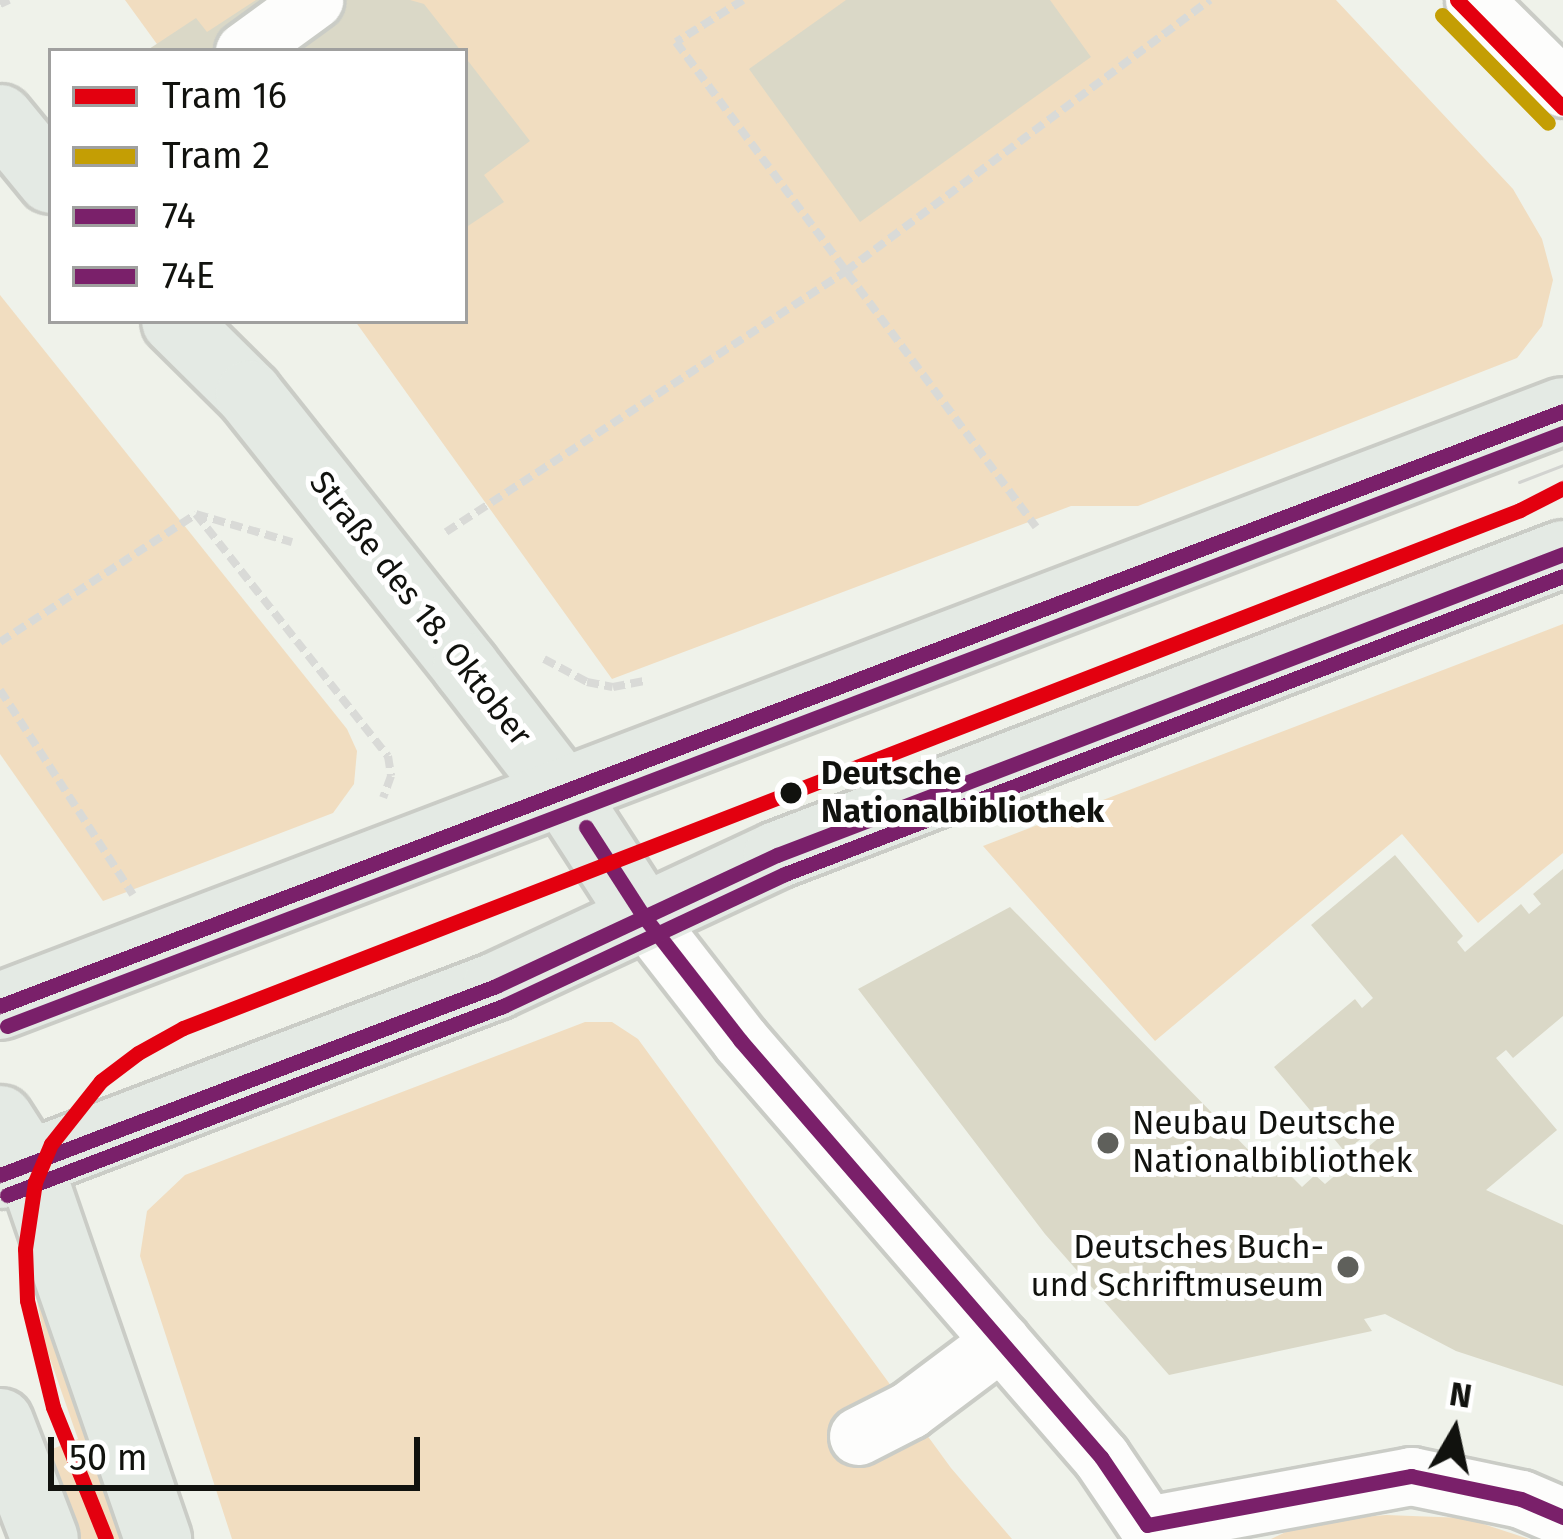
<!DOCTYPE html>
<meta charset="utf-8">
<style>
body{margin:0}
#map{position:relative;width:1563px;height:1539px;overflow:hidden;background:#eff2ea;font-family:"Fira Sans",sans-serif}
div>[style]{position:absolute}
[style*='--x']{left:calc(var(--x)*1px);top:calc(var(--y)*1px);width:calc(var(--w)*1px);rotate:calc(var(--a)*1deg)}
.green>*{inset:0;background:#f1ddc0}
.building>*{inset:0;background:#dad8c7}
.path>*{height:8px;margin-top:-4px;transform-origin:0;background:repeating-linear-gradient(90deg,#d9dad7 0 12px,transparent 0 18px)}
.roads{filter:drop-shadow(3px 0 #caccc6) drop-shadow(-3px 0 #caccc6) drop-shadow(0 3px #caccc6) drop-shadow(0 -3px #caccc6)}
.minor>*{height:57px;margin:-28.5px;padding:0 28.5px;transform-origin:28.5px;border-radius:28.5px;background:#fdfdfc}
.major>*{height:66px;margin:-33px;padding:0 33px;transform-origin:33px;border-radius:33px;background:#e4eae4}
.tram>*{height:3px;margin:-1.5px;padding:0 1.5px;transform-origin:1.5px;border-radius:1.5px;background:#d2d3d0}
.bus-1>*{height:15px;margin:-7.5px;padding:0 7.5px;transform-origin:7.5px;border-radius:7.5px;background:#7a206a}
.bus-2>*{height:15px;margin:-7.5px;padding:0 7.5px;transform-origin:7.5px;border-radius:7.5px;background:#7a206a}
.tram-1>*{height:15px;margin:-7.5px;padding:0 7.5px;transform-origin:7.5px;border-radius:7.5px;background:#e3000f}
.tram-2>*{height:15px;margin:-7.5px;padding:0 7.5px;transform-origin:7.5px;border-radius:7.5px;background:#c49e04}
.dots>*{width:33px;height:33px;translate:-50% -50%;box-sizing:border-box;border:6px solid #fff;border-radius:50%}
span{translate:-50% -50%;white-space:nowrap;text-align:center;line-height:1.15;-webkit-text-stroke:10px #fff;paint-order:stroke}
.street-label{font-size:33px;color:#11120e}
.stop-label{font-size:33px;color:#11120e;font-weight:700}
.left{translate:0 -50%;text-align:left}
.poi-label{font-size:33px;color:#11120e}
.right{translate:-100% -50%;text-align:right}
.legend{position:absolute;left:48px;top:48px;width:420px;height:276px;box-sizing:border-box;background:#fff;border:3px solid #a0a09f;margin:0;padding:15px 21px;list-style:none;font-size:36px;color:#11120e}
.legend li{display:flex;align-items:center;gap:24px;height:60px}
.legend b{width:60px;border:3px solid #a0a09f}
.north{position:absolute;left:1395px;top:1371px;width:120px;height:120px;-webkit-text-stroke:9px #fff;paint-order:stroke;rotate:9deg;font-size:33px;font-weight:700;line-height:48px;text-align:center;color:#11120e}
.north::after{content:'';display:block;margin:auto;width:42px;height:54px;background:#11120e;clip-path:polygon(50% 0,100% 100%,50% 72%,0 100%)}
.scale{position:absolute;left:48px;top:1437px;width:372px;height:54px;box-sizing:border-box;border:6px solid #11120e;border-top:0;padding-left:15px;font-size:36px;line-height:42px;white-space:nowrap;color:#11120e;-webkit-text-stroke:9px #fff;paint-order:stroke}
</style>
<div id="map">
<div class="green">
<i style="clip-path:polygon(125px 0,1336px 0,1513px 189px,1542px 239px,1553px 280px,1542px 326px,1517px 358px,1138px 506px,1071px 506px,612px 679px,355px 321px,465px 321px,465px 51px,162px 51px)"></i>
<i style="clip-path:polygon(0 295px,347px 729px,357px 751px,354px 784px,333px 813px,103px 901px,0 754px)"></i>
<i style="clip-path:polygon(1563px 624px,1563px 853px,1478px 923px,1402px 834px,1155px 1041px,983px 846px)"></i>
<i style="clip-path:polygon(585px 1022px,612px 1022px,638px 1039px,951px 1468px,1012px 1539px,232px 1539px,140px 1256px,147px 1211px,185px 1175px)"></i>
<i style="clip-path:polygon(31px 1272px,134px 1539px,67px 1539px,34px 1456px,78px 1439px,47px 1350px)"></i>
<i style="clip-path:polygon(1386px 1515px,1465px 1518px,1529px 1539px,1271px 1539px,1307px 1522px)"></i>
</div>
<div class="building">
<i style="clip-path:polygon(256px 0,410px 0,424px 4px,461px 51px,146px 51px,196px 18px,207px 32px)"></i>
<i style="clip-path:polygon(846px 0,1050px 0,1091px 57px,860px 222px,749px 69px)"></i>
<i style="clip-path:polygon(465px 57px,530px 141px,484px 175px,504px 202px,465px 228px)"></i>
<i style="clip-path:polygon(1395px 855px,1463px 936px,1457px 942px,1465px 952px,1521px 904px,1529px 914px,1541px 904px,1533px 894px,1563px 869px,1563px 1016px,1513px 1058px,1506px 1050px,1496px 1058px,1557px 1130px,1486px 1190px,1563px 1225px,1563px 1386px,1456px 1351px,1385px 1314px,1364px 1319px,1372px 1331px,1169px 1375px,1045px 1234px,858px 989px,1010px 907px,1275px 1177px,1283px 1168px,1302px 1187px,1315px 1175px,1325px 1184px,1389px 1129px,1382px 1121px,1345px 1152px,1274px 1067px,1355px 999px,1362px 1008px,1373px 998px,1311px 925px)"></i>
</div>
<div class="path">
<i style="--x:743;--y:0;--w:79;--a:147.9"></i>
<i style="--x:676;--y:42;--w:604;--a:53.41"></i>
<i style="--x:0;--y:4;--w:10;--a:-24"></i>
<i style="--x:196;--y:514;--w:309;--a:51.6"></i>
<i style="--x:388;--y:756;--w:20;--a:81"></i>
<i style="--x:391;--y:776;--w:23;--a:110"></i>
<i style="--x:446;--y:532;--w:478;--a:-33.1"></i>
<i style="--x:846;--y:271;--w:454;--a:-36.7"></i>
<i style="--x:0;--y:642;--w:234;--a:-33.1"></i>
<i style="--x:196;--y:514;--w:100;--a:16.3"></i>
<i style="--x:544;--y:659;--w:49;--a:28.1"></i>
<i style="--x:587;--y:682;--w:26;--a:11"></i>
<i style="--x:613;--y:687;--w:33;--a:-11"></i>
<i style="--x:0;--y:690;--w:244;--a:57"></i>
</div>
<div class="roads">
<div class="minor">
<i style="--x:1474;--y:0;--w:125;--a:44.7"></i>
<i style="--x:244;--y:51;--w:87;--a:-36.1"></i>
<i style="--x:642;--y:914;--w:160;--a:52.1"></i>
<i style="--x:740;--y:1040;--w:552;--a:49.12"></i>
<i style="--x:1101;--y:1457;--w:82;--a:55.9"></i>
<i style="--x:858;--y:1436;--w:57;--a:-27"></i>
<i style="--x:909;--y:1410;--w:115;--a:-36.9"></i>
<i style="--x:1147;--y:1525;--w:269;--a:-10.5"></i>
<i style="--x:1411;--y:1476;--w:112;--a:11.8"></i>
<i style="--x:1521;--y:1499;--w:46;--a:23.2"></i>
</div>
<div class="major">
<i style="--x:0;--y:118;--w:80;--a:50.6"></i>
<i style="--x:175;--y:321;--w:104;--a:44.6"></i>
<i style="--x:249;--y:394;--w:349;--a:51.5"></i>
<i style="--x:466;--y:667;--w:158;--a:52.2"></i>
<i style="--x:563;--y:792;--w:145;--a:57.1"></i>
<i style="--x:0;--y:1006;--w:1672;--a:-20.84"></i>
<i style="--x:0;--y:1119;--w:54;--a:57.2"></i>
<i style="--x:29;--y:1164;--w:397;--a:71"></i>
<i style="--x:0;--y:1175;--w:531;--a:-20.86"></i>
<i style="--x:496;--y:986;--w:310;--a:-25"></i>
<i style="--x:777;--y:855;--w:842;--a:-20.95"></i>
<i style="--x:0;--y:1422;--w:125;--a:69"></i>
</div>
</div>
<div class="tram">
<i style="--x:1519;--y:482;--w:47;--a:-21.1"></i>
<i style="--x:1536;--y:503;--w:29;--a:-20"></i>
</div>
<div class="bus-1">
<i style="--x:586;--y:827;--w:103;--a:57.2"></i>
<i style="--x:642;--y:914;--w:160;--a:52.1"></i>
<i style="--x:740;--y:1040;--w:552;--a:49.12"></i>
<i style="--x:1101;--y:1457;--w:82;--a:55.9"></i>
<i style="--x:0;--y:1006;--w:1672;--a:-20.84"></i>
<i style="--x:0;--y:1175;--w:531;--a:-20.86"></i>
<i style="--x:496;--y:986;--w:310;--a:-25"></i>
<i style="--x:777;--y:855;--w:842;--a:-20.95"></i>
<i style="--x:1147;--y:1525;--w:269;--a:-10.5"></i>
<i style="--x:1411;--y:1476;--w:112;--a:11.8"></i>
<i style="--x:1521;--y:1499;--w:46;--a:23.2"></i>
</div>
<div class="bus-2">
<i style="--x:7;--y:1026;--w:1665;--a:-20.86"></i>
<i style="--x:7;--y:1195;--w:531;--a:-20.86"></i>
<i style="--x:503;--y:1006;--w:311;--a:-25.1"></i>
<i style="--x:785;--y:874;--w:833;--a:-20.96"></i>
</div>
<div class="tram-1">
<i style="--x:1457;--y:0;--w:151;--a:45.5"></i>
<i style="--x:106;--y:1539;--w:142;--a:-111.9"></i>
<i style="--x:53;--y:1407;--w:110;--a:-103.7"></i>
<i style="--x:27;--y:1300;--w:51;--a:-92.2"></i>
<i style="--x:25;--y:1249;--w:68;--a:-81.5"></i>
<i style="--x:35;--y:1182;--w:41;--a:-67.2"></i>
<i style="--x:51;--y:1144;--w:80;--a:-51.6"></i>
<i style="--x:101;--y:1081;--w:46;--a:-37.1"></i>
<i style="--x:138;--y:1053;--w:51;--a:-29.1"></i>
<i style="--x:183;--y:1028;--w:1434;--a:-21.18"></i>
<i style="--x:1520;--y:510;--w:48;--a:-27.1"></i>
</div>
<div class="tram-2">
<i style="--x:1442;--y:15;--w:151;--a:45.5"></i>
</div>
<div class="dots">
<i style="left:791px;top:793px;background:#11120e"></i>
<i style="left:1108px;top:1143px;background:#5f605b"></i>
<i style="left:1348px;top:1267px;background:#5f605b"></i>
</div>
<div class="street-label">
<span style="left:420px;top:609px;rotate:52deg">Straße des 18. Oktober</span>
</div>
<div class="stop-label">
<span class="left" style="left:821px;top:793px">Deutsche<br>Nationalbibliothek</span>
</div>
<div class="poi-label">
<span class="left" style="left:1132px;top:1143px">Neubau Deutsche<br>Nationalbibliothek</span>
<span class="right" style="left:1324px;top:1267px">Deutsches Buch-<br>und Schriftmuseum</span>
</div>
<ul class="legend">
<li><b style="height:15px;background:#e3000f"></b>Tram 16</li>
<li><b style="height:15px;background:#c49e04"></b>Tram 2</li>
<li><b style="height:15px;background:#7a206a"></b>74</li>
<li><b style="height:15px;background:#7a206a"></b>74E</li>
</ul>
<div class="north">N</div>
<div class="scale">50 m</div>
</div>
